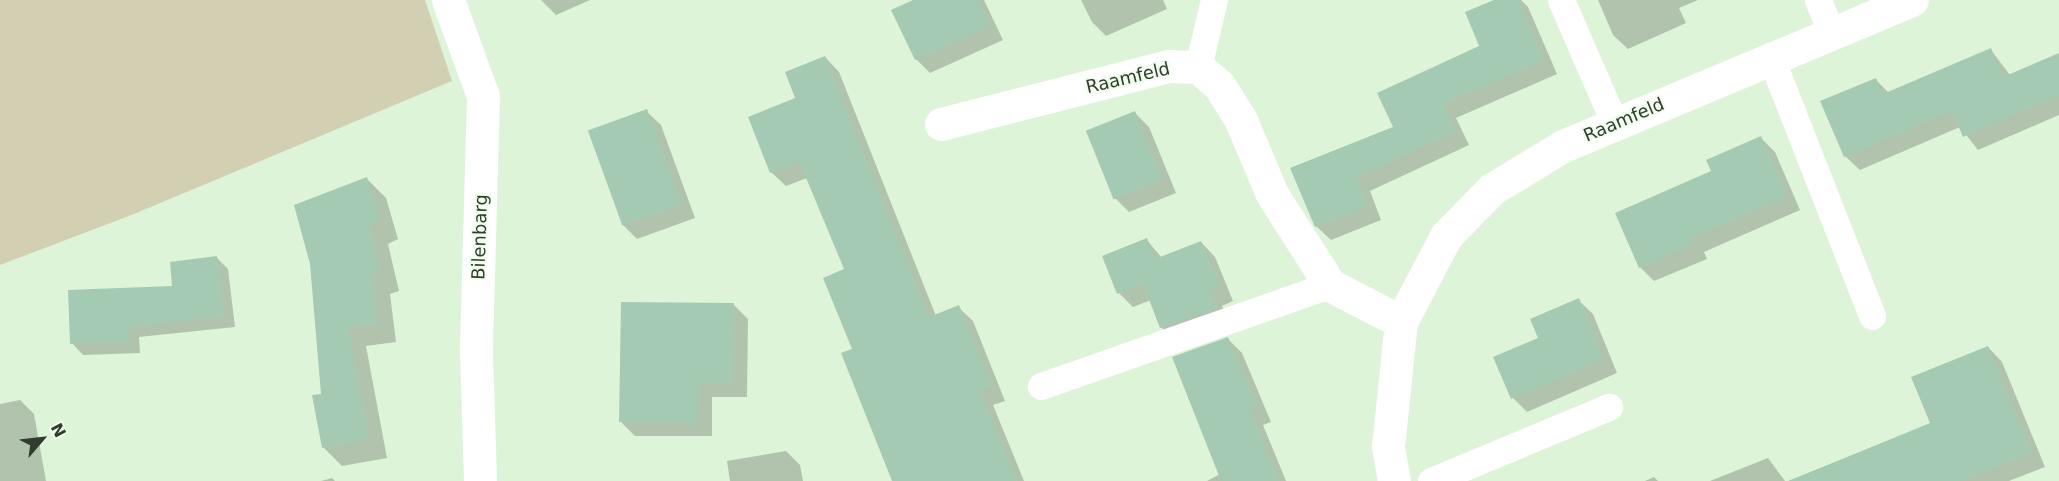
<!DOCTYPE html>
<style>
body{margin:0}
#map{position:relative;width:2059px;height:481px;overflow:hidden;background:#def4d8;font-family:"DejaVu Sans",sans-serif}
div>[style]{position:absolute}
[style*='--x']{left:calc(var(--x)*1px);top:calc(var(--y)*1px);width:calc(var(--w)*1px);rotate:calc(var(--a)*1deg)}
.green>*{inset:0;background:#d3cfb2}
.shadow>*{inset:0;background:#0003}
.building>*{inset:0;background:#a5cab4;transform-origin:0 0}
.service>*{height:27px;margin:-13.5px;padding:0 13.5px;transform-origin:13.5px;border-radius:13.5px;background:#fff}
.minor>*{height:33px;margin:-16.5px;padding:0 16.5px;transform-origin:16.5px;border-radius:16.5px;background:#fff}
span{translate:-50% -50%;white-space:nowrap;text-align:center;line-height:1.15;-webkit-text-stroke:4.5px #f1feee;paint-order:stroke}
.street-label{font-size:18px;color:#323b30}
.north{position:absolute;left:12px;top:409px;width:60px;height:60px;-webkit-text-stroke:4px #f1feee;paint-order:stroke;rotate:62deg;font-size:16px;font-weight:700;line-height:24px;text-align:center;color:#323b30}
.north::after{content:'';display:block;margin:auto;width:21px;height:27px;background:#323b30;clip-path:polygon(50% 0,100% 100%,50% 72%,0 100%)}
</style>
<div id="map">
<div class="green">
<i style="clip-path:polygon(0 0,425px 0,452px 81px,134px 214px,0 265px)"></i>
</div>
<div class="shadow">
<i style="clip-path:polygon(541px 0,590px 0,556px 15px)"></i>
<i style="clip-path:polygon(916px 0,984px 0,1003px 40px,930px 73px,916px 59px)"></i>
<i style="clip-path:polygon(1081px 0,1163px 0,1167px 9px,1106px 36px,1092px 22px)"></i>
<i style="clip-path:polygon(1498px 0,1521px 0,1528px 7px,1557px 74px,1456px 118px,1469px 145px,1370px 191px,1381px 220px,1331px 240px,1316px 226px,1395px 128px,1481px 47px)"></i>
<i style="clip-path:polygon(1598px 0,1698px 0,1679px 8px,1686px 23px,1628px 49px,1613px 35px)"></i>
<i style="clip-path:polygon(1991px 50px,2010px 75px,2059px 54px,2059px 115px,1978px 150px,1960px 127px,1860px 170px,1845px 156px,1875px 79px,1889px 93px)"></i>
<i style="clip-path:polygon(825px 57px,839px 72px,936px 316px,958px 307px,973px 321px,1005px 401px,993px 405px,1024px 481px,908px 481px,854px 350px,846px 270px,807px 178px,786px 186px,771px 172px,797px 99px)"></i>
<i style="clip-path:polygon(646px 111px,661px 125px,695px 218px,637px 239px,623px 225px)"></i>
<i style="clip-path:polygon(1135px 113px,1149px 127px,1176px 193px,1129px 212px,1115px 198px)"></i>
<i style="clip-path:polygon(1761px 138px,1775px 152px,1800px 210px,1704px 252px,1707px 259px,1654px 281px,1640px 267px,1713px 172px)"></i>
<i style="clip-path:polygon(367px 179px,386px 198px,398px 239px,388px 244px,399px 291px,390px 294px,396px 342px,366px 346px,387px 458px,342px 466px,323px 447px,323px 395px)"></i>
<i style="clip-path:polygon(1146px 239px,1162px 258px,1201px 242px,1215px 257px,1233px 301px,1222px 306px,1229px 322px,1176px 341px,1161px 327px,1151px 300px,1133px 307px,1119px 293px)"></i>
<i style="clip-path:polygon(217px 258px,228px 269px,235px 327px,139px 337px,140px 353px,83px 355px,72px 343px,174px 288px)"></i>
<i style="clip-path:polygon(1578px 300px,1593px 314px,1617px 373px,1527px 412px,1513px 398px)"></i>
<i style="clip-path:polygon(734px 305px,748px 319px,747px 397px,712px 397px,712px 436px,635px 436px,621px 422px)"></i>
<i style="clip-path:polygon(1228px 339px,1242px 353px,1271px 422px,1263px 425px,1286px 481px,1207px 481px,1220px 474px)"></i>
<i style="clip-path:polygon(1988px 347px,2002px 362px,2045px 467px,2009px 481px,1788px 481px,1932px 423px)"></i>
<i style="clip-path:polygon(20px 400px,34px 414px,46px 481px,0 481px,0 404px)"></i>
<i style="clip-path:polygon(786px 451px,800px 465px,803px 481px,730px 481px,727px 461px)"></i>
<i style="clip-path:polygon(1768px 458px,1785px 481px,1710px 481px)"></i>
<i style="clip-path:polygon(1654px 477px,1658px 481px,1645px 481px)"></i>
<i style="clip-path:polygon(332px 478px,335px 481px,321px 481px)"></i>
</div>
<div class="building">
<i style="clip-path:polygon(913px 0,978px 0,990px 26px,915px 60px,891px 10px)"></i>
<i style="clip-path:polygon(1494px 0,1518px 0,1544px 60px,1443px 104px,1456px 131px,1357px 177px,1368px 206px,1315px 227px,1290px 168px,1393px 127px,1377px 93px,1479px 46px,1465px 12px)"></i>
<i style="clip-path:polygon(1991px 48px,2003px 77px,2059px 53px,2059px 95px,1963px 137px,1952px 111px,1844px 157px,1820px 101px,1876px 78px,1883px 94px)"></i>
<i style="clip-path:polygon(825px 56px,929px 317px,959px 305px,992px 386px,980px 391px,1017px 481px,892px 481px,841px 353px,852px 349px,823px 278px,844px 269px,799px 161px,770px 173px,748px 117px,795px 98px,785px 72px)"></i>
<i style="left:647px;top:109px;width:101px;height:63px;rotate:70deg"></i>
<i style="left:1135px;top:111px;width:74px;height:53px;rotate:68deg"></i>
<i style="clip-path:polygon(1761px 136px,1787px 196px,1691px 238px,1693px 244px,1639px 268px,1615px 213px,1711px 171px,1706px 160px)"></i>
<i style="clip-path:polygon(367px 177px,380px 220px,370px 225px,380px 272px,372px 275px,378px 324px,348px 327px,369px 439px,322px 448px,312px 395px,321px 394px,310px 264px,294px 205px)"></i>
<i style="clip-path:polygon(1147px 238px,1155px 259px,1201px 241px,1220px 287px,1209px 291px,1216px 308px,1160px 328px,1143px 284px,1117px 294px,1102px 256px)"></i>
<i style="clip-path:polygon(217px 256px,224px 316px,129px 327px,129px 342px,70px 344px,68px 290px,172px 286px,170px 262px)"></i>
<i style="clip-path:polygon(1579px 298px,1604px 359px,1511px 399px,1493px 357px,1538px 338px,1530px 319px)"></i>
<i style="clip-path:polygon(621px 302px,734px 303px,733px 384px,699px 383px,698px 423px,619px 422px)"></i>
<i style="clip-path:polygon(1228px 337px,1258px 407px,1250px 410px,1279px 481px,1221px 481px,1172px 357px)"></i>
<i style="clip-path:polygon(1988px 346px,2032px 453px,1961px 481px,1789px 481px,1930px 423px,1911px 377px)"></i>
</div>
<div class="service">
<i style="--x:1561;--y:0;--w:135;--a:66.5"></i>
<i style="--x:1818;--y:0;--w:35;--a:68"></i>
<i style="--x:1771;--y:58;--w:277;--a:68.6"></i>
<i style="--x:1198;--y:67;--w:69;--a:-76.6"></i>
<i style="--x:1041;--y:386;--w:306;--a:-19.3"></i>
<i style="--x:1431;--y:481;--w:193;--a:-22.6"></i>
</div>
<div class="minor">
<i style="--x:448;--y:0;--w:102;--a:70"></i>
<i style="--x:483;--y:96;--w:256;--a:91.6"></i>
<i style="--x:476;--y:352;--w:129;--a:88.2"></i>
<i style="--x:941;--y:124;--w:235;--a:-14.3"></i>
<i style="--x:1169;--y:66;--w:29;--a:2"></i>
<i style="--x:1198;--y:67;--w:28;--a:41"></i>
<i style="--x:1219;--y:85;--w:39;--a:58"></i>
<i style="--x:1240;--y:118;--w:82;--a:67.2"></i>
<i style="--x:1272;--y:194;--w:108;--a:57.5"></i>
<i style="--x:1330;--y:285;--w:80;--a:27.5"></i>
<i style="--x:1394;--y:481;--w:35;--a:-100"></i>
<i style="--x:1388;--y:447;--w:126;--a:-84.1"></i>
<i style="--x:1401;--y:322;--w:97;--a:-62.4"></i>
<i style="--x:1446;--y:236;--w:66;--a:-45.6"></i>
<i style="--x:1492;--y:189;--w:83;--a:-31.2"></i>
<i style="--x:1563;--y:146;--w:378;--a:-22.7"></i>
</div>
<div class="street-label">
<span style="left:1128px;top:78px;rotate:-13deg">Raamfeld</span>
<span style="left:1624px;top:120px;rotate:-23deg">Raamfeld</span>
<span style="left:480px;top:237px;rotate:-88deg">Bilenbarg</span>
</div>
<div class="north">N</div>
</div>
